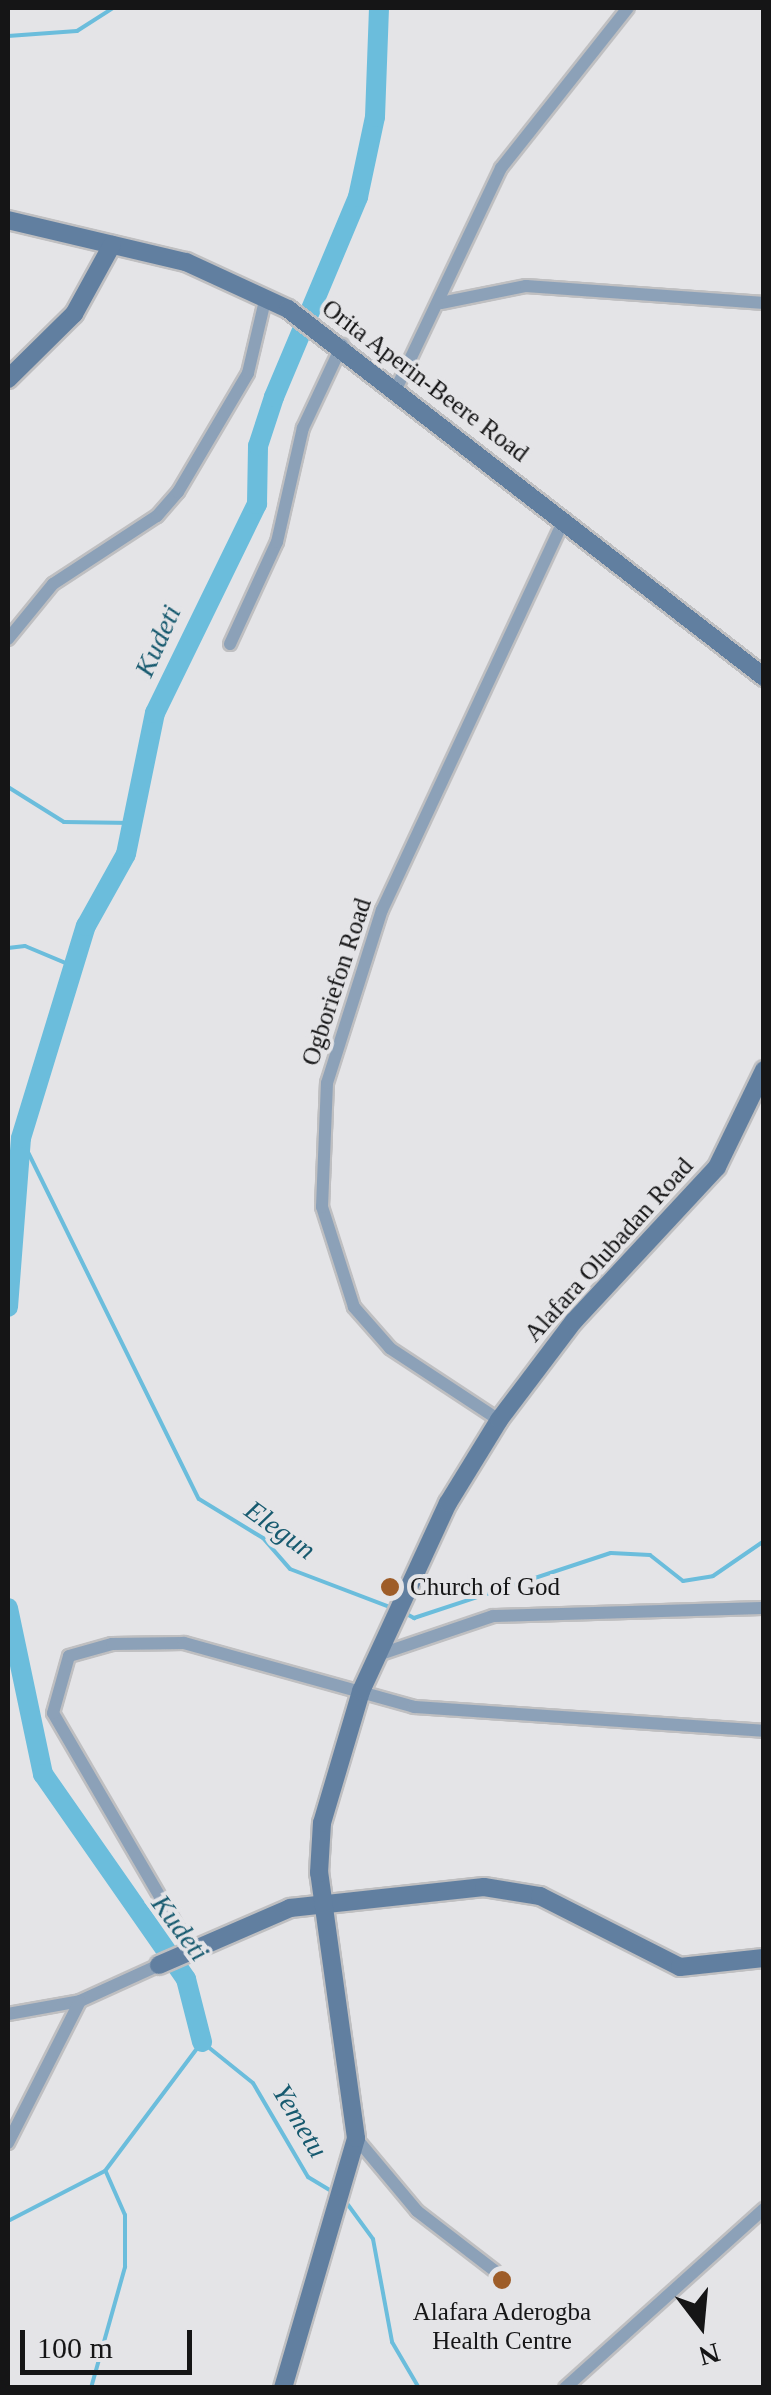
<!DOCTYPE html>
<style>
body{margin:0}
#map{position:relative;width:771px;height:2395px;overflow:hidden;background:#e4e4e7;font-family:"Times New Roman",serif}
div>[style]{position:absolute}
[style*='--x']{left:calc(var(--x)*1px);top:calc(var(--y)*1px);width:calc(var(--w)*1px);rotate:calc(var(--a)*1deg)}
.stream>*{height:4px;margin:-2px;padding:0 2px;transform-origin:2px;border-radius:2px;background:#6bbddc}
.river>*{height:20px;margin:-10px;padding:0 10px;transform-origin:10px;border-radius:10px;background:#6bbddc}
.roads{filter:drop-shadow(2px 0 #bfbfc1) drop-shadow(-2px 0 #bfbfc1) drop-shadow(0 2px #bfbfc1) drop-shadow(0 -2px #bfbfc1)}
.street>*{height:12px;margin:-6px;padding:0 6px;transform-origin:6px;border-radius:6px;background:#8ca1b8}
.secondary>*{height:18px;margin:-9px;padding:0 9px;transform-origin:9px;border-radius:9px;background:#617fa0}
.dots>*{width:28px;height:28px;translate:-50% -50%;box-sizing:border-box;border:5px solid #e4e4e7;border-radius:50%}
span{translate:-50% -50%;white-space:nowrap;text-align:center;line-height:1.15;-webkit-text-stroke:8px #e4e4e7;paint-order:stroke}
.street-label{font-size:25px;color:#151516}
.poi-label{font-size:25px;color:#151516}
.left{translate:0 -50%;text-align:left}
.water-label{font-size:28px;color:#175a6f;font-style:italic}
.frame{position:absolute;inset:0;border:10px solid #151516;pointer-events:none}
.north{position:absolute;left:651px;top:2275px;width:100px;height:100px;-webkit-text-stroke:8px #e4e4e7;paint-order:stroke;rotate:164deg;font-size:28px;font-weight:700;line-height:40px;text-align:center;color:#151516}
.north::after{content:'';display:block;margin:auto;width:35px;height:45px;background:#151516;clip-path:polygon(50% 0,100% 100%,50% 72%,0 100%)}
.scale{position:absolute;left:20px;top:2330px;width:172px;height:45px;box-sizing:border-box;border:5px solid #151516;border-top:0;padding-left:12px;font-size:30px;line-height:35px;white-space:nowrap;color:#151516;-webkit-text-stroke:8px #e4e4e7;paint-order:stroke}
</style>
<div id="map">
<div class="stream">
<i style="--x:8;--y:36;--w:69;--a:-4.1"></i>
<i style="--x:77;--y:31;--w:43;--a:-32.6"></i>
<i style="--x:8;--y:787;--w:66;--a:32"></i>
<i style="--x:64;--y:822;--w:69;--a:0.8"></i>
<i style="--x:8;--y:948;--w:17;--a:-7"></i>
<i style="--x:25;--y:946;--w:54;--a:22.8"></i>
<i style="--x:21;--y:1138;--w:402;--a:63.8"></i>
<i style="--x:199;--y:1499;--w:75;--a:31.4"></i>
<i style="--x:263;--y:1538;--w:41;--a:48.9"></i>
<i style="--x:290;--y:1569;--w:112;--a:20.9"></i>
<i style="--x:403;--y:1612;--w:13;--a:29"></i>
<i style="--x:414;--y:1618;--w:207;--a:-18.3"></i>
<i style="--x:611;--y:1553;--w:39;--a:3"></i>
<i style="--x:650;--y:1555;--w:42;--a:38.2"></i>
<i style="--x:683;--y:1581;--w:30;--a:-9"></i>
<i style="--x:713;--y:1576;--w:62;--a:-34.5"></i>
<i style="--x:343;--y:2198;--w:51;--a:53.8"></i>
<i style="--x:373;--y:2239;--w:105;--a:79.5"></i>
<i style="--x:392;--y:2342;--w:53;--a:59.6"></i>
<i style="--x:8;--y:2221;--w:109;--a:-27.3"></i>
<i style="--x:105;--y:2171;--w:161;--a:-53.1"></i>
<i style="--x:202;--y:2042;--w:65;--a:38.8"></i>
<i style="--x:253;--y:2083;--w:109;--a:59.7"></i>
<i style="--x:308;--y:2177;--w:31;--a:31"></i>
<i style="--x:91;--y:2388;--w:126;--a:-74.3"></i>
<i style="--x:125;--y:2267;--w:52;--a:-90"></i>
<i style="--x:125;--y:2215;--w:47;--a:-113.8"></i>
</div>
<div class="river">
<i style="--x:8;--y:1307;--w:169;--a:-85.6"></i>
<i style="--x:21;--y:1138;--w:222;--a:-73"></i>
<i style="--x:86;--y:926;--w:82;--a:-60.9"></i>
<i style="--x:126;--y:854;--w:144;--a:-78.4"></i>
<i style="--x:155;--y:713;--w:233;--a:-64"></i>
<i style="--x:257;--y:504;--w:58;--a:-89"></i>
<i style="--x:258;--y:446;--w:52;--a:-71.9"></i>
<i style="--x:274;--y:397;--w:217;--a:-67.2"></i>
<i style="--x:358;--y:197;--w:82;--a:-78"></i>
<i style="--x:375;--y:117;--w:109;--a:-87.9"></i>
<i style="--x:8;--y:1608;--w:170;--a:78.1"></i>
<i style="--x:43;--y:1774;--w:250;--a:55.1"></i>
<i style="--x:186;--y:1979;--w:65;--a:75.7"></i>
</div>
<div class="roads">
<div class="street">
<i style="--x:441;--y:303;--w:87;--a:-11.3"></i>
<i style="--x:526;--y:286;--w:239;--a:4.1"></i>
<i style="--x:397;--y:387;--w:242;--a:-64.6"></i>
<i style="--x:501;--y:168;--w:204;--a:-51.6"></i>
<i style="--x:8;--y:639;--w:71;--a:-50.7"></i>
<i style="--x:53;--y:584;--w:124;--a:-33.2"></i>
<i style="--x:157;--y:516;--w:32;--a:-49"></i>
<i style="--x:178;--y:492;--w:138;--a:-59.5"></i>
<i style="--x:248;--y:373;--w:79;--a:-76.8"></i>
<i style="--x:230;--y:644;--w:112;--a:-65.3"></i>
<i style="--x:277;--y:542;--w:117;--a:-77.2"></i>
<i style="--x:303;--y:428;--w:92;--a:-64.8"></i>
<i style="--x:499;--y:1420;--w:131;--a:-146.6"></i>
<i style="--x:390;--y:1348;--w:55;--a:-131.3"></i>
<i style="--x:354;--y:1307;--w:105;--a:-107.7"></i>
<i style="--x:322;--y:1207;--w:124;--a:-87.7"></i>
<i style="--x:327;--y:1083;--w:182;--a:-72.4"></i>
<i style="--x:382;--y:910;--w:431;--a:-65"></i>
<i style="--x:378;--y:1655;--w:121;--a:-18.7"></i>
<i style="--x:493;--y:1616;--w:271;--a:-1.7"></i>
<i style="--x:191;--y:1950;--w:274;--a:-120.2"></i>
<i style="--x:53;--y:1713;--w:59;--a:-74.3"></i>
<i style="--x:69;--y:1656;--w:45;--a:-15.6"></i>
<i style="--x:112;--y:1644;--w:72;--a:-0.8"></i>
<i style="--x:184;--y:1643;--w:239;--a:15.5"></i>
<i style="--x:414;--y:1707;--w:351;--a:3.9"></i>
<i style="--x:8;--y:2014;--w:73;--a:-10.2"></i>
<i style="--x:80;--y:2001;--w:87;--a:-24.5"></i>
<i style="--x:356;--y:2138;--w:95;--a:50.1"></i>
<i style="--x:417;--y:2211;--w:98;--a:37.6"></i>
<i style="--x:8;--y:2143;--w:159;--a:-63.1"></i>
<i style="--x:565;--y:2388;--w:268;--a:-42"></i>
</div>
<div class="secondary">
<i style="--x:8;--y:220;--w:183;--a:13.3"></i>
<i style="--x:186;--y:262;--w:112;--a:24.7"></i>
<i style="--x:288;--y:309;--w:602;--a:37.71"></i>
<i style="--x:8;--y:379;--w:93;--a:-44.6"></i>
<i style="--x:74;--y:314;--w:79;--a:-61.2"></i>
<i style="--x:159;--y:1965;--w:143;--a:-23.5"></i>
<i style="--x:290;--y:1908;--w:195;--a:-6.2"></i>
<i style="--x:484;--y:1887;--w:57;--a:9.1"></i>
<i style="--x:540;--y:1896;--w:157;--a:26.9"></i>
<i style="--x:680;--y:1967;--w:84;--a:-6.1"></i>
<i style="--x:283;--y:2388;--w:260;--a:-73.7"></i>
<i style="--x:356;--y:2138;--w:268;--a:-97.9"></i>
<i style="--x:319;--y:1873;--w:50;--a:-86.6"></i>
<i style="--x:322;--y:1823;--w:138;--a:-73.5"></i>
<i style="--x:361;--y:1691;--w:207;--a:-65.2"></i>
<i style="--x:448;--y:1503;--w:97;--a:-58.4"></i>
<i style="--x:499;--y:1420;--w:124;--a:-52.9"></i>
<i style="--x:574;--y:1321;--w:210;--a:-47.1"></i>
<i style="--x:717;--y:1167;--w:108;--a:-64.1"></i>
</div>
</div>
<div class="dots">
<i style="left:390px;top:1587px;background:#9e5d29"></i>
<i style="left:502px;top:2280px;background:#9e5d29"></i>
</div>
<div class="street-label">
<span style="left:425px;top:381px;rotate:37deg">Orita Aperin-Beere Road</span>
<span style="left:337px;top:982px;rotate:-72deg">Ogboriefon Road</span>
<span style="left:609px;top:1250px;rotate:-48deg">Alafara Olubadan Road</span>
</div>
<div class="poi-label">
<span class="left" style="left:410px;top:1587px">Church of God</span>
<span style="left:502px;top:2327px">Alafara Aderogba<br>Health Centre</span>
</div>
<div class="water-label">
<span style="left:158px;top:641px;rotate:-66deg">Kudeti</span>
<span style="left:280px;top:1530px;rotate:36deg">Elegun</span>
<span style="left:180px;top:1928px;rotate:53deg">Kudeti</span>
<span style="left:300px;top:2121px;rotate:59deg">Yemetu</span>
</div>
<div class="frame"></div>
<div class="north">N</div>
<div class="scale">100 m</div>
</div>
